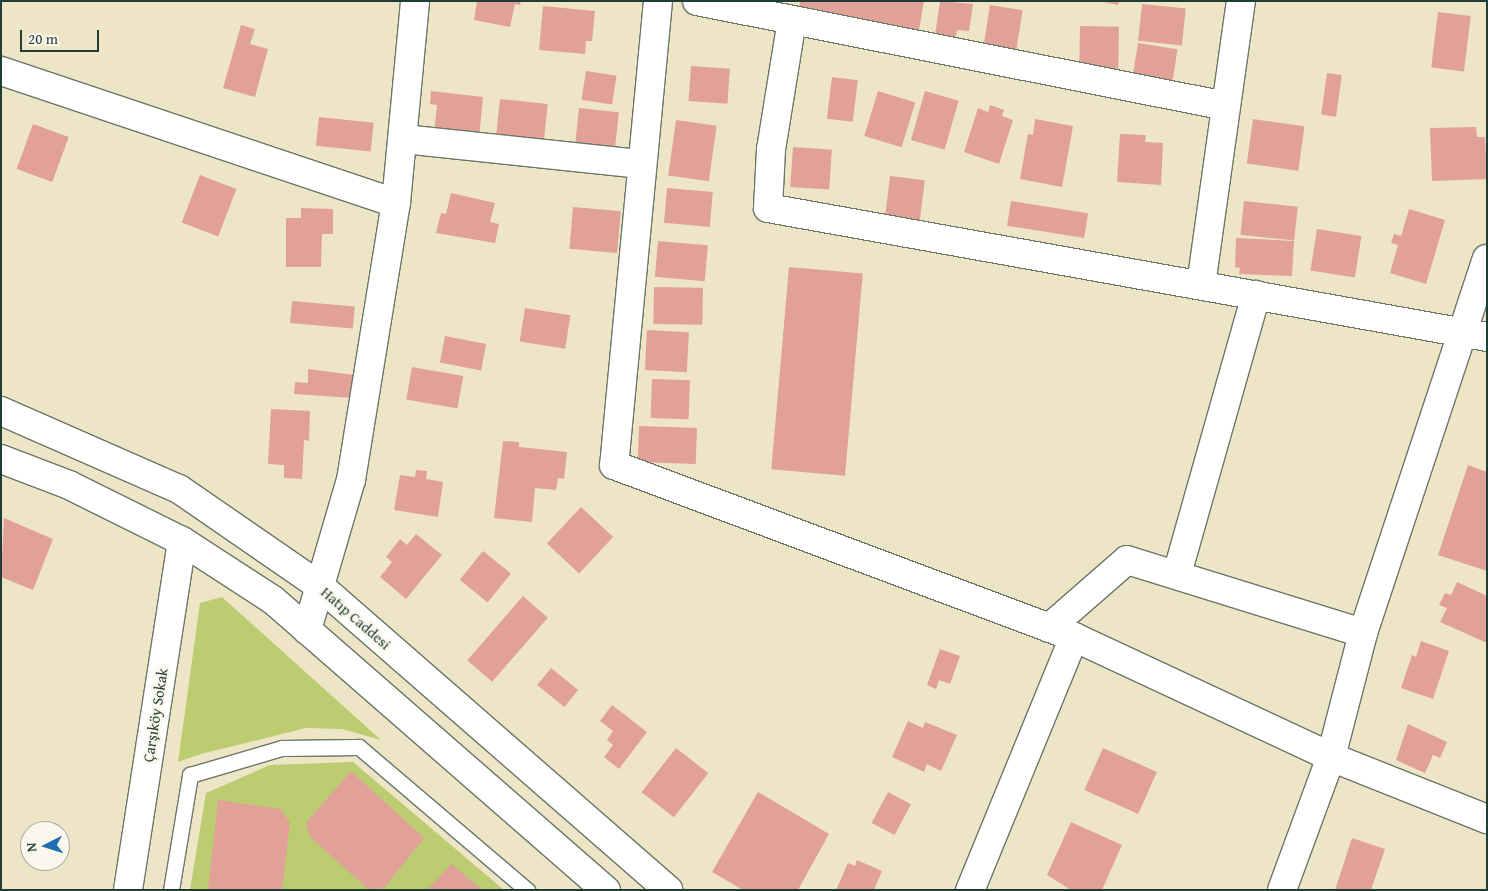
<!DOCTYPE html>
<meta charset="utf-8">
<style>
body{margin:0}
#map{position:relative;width:1488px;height:891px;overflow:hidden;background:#eee5c7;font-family:"Gentium Book Plus",serif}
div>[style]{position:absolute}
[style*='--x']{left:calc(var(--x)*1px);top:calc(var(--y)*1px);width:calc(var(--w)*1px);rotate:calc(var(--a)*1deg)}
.green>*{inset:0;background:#bbcd70}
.building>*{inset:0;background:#e1a198;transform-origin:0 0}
.roads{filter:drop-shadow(1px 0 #677867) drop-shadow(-1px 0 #677867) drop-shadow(0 1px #677867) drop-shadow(0 -1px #677867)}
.service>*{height:15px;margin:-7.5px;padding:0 7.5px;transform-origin:7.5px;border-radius:7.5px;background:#fff}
.minor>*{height:28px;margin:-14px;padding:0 14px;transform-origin:14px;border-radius:14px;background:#fff}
.secondary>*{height:28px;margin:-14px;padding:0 14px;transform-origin:14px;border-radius:14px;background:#fff}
span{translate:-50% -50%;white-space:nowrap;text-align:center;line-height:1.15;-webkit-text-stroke:5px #fbf7ec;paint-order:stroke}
.street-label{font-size:15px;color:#1f3d34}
.frame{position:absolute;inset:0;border:2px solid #1f3d34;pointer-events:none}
.north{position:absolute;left:20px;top:821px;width:50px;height:50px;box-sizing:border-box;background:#fbf7ec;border:1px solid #a3ada2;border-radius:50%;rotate:265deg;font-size:14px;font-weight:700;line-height:20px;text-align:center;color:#1f3d34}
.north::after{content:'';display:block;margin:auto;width:18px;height:22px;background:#1f6fb2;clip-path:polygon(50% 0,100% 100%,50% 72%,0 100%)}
.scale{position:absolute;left:20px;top:30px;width:79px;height:22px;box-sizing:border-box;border:2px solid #1f3d34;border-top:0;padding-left:6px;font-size:15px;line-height:18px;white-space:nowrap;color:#1f3d34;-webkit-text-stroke:4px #fbf7ec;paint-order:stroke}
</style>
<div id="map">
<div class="green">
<i style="clip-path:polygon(222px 597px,381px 740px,342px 729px,306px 728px,201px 754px,178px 762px,200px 603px)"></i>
<i style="clip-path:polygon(353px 762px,504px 890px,190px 890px,206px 793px,270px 765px)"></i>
</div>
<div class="building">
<i style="clip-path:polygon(477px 1px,521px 1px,520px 5px,515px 4px,510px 27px,474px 20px)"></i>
<i style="clip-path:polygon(800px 1px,924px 1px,919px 30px,799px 9px)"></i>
<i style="clip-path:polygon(940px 1px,973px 4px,969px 31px,957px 30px,954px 46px,934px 42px)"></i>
<i style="clip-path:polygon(1099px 1px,1119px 1px,1118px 5px)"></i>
<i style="left:1142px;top:4px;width:44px;height:37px;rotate:6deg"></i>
<i style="left:990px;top:5px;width:33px;height:47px;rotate:9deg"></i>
<i style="clip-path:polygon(543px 6px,595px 11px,592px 41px,586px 41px,585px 54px,539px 50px)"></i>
<i style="left:1438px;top:12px;width:33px;height:56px;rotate:7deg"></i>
<i style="clip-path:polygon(241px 25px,255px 29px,250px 44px,268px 49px,255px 97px,223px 88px)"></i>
<i style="left:1080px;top:26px;width:39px;height:42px;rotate:1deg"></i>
<i style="left:1138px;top:43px;width:40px;height:38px;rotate:9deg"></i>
<i style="left:691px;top:66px;width:39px;height:35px;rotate:4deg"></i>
<i style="left:586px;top:71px;width:31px;height:29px;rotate:9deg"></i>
<i style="left:1327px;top:73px;width:15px;height:42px;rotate:8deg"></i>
<i style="left:832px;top:77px;width:26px;height:42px;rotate:7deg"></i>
<i style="clip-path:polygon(431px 91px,483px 97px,479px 138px,434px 133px,437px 105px,430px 104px)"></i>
<i style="left:878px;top:91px;width:39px;height:47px;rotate:17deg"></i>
<i style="left:925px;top:91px;width:35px;height:51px;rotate:16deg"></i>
<i style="left:500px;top:99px;width:48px;height:40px;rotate:6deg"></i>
<i style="clip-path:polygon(990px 105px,1004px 110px,1002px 116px,1013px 120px,999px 164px,964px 152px,978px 108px,988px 112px)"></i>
<i style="left:579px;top:108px;width:40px;height:40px;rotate:6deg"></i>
<i style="left:319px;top:117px;width:55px;height:29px;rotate:6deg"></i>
<i style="clip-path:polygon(1035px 119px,1073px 126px,1062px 187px,1020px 179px,1028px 134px,1033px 135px)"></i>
<i style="left:1253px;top:119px;width:52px;height:45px;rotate:8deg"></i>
<i style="left:676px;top:120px;width:41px;height:56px;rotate:8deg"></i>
<i style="left:33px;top:124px;width:38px;height:48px;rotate:20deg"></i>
<i style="clip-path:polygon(1476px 127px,1477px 137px,1485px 137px,1487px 179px,1432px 181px,1430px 128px)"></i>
<i style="clip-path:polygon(1120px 134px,1146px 135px,1145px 142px,1163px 143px,1161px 185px,1117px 182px)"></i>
<i style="left:793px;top:147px;width:39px;height:40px;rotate:4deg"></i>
<i style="left:200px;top:175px;width:39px;height:51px;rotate:21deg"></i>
<i style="left:890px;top:176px;width:35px;height:48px;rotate:7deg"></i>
<i style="left:667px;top:188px;width:46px;height:35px;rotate:5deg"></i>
<i style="clip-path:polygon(451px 193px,495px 203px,490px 222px,499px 224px,495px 243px,436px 233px,441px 213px,446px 214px)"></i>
<i style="left:1011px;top:201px;width:78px;height:25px;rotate:9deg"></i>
<i style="left:1244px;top:201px;width:54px;height:34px;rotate:6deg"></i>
<i style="left:573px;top:207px;width:48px;height:42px;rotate:5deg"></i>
<i style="clip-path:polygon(301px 208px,333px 209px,333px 234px,322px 234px,321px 267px,286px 267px,286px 218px,301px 218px)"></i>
<i style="clip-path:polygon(1409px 209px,1445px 220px,1426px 284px,1390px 273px,1398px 245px,1391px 243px,1394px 234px,1401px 236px)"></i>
<i style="left:1317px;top:229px;width:45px;height:42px;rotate:9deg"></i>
<i style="clip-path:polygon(1236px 238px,1294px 241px,1292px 276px,1239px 274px,1240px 268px,1235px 267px)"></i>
<i style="left:658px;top:241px;width:50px;height:36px;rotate:5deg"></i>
<i style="left:789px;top:267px;width:74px;height:203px;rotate:5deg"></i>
<i style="left:654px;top:287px;width:49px;height:37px;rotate:1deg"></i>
<i style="left:292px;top:301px;width:63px;height:22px;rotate:5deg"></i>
<i style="left:525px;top:308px;width:46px;height:34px;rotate:9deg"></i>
<i style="left:647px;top:330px;width:42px;height:40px;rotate:3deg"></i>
<i style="left:445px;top:336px;width:42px;height:27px;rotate:11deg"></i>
<i style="left:412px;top:367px;width:52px;height:33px;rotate:10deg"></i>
<i style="clip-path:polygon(308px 369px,354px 375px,352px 398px,294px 394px,295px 382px,308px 383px)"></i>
<i style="left:652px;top:379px;width:38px;height:39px;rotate:2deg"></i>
<i style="clip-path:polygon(271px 409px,310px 411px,309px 441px,304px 440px,302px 479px,284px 478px,284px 465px,268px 464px)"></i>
<i style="left:639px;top:426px;width:58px;height:36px;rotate:2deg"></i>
<i style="clip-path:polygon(503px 441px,519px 442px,519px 447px,567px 452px,564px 479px,558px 478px,556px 490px,535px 488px,532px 522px,494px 518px)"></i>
<i style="clip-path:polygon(1468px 465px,1487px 472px,1487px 571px,1438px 555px)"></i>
<i style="clip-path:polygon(416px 470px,427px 471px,426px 479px,443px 482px,438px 517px,394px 510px,400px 475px,415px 477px)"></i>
<i style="left:581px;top:507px;width:44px;height:50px;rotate:43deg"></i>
<i style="clip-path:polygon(4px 518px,53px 539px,33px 590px,1px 577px)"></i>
<i style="clip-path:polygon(416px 534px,442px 555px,406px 599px,380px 577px,392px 562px,386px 557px,400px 539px,407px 545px)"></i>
<i style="left:483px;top:551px;width:36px;height:37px;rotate:39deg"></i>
<i style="clip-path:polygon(1457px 582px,1487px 596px,1487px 643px,1440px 622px,1447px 608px,1439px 605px,1445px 593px,1451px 595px)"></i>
<i style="left:523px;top:596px;width:33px;height:85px;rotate:41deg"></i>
<i style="clip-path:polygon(1421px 641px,1449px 651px,1433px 699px,1401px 688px,1412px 655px,1416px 657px)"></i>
<i style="clip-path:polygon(940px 649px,960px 656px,950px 684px,939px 680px,936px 689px,927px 685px)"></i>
<i style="left:551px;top:668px;width:35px;height:22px;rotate:39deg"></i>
<i style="clip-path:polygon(612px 705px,647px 732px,619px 769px,604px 757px,613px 745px,607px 740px,613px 731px,600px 721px)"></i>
<i style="clip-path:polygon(908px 721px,923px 728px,925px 722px,957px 735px,941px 771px,927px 764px,924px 772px,892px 757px)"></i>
<i style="clip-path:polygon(1408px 724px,1447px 742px,1440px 758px,1433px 755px,1425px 773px,1396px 760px)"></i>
<i style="left:676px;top:748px;width:41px;height:56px;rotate:38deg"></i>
<i style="left:1103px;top:748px;width:59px;height:46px;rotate:24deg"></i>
<i style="clip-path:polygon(351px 771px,424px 838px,384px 888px,368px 889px,310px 837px,306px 823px)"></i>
<i style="clip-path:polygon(758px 792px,829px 834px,798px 890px,743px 890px,712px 872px)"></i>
<i style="left:888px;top:792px;width:26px;height:35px;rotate:28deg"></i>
<i style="clip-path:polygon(218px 800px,281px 809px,290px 823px,282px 890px,208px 890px)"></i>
<i style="clip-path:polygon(1071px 822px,1122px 845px,1102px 890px,1071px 890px,1047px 875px)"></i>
<i style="clip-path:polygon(1352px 838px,1385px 849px,1371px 890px,1335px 890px)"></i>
<i style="clip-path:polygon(857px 860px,882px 871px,874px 890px,836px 890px,848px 863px,855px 866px)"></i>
<i style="clip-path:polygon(452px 864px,482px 890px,427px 890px)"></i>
</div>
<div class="roads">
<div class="service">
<i style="--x:171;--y:890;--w:117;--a:-80.6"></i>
<i style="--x:190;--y:775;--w:96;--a:-16.4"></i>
<i style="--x:282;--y:748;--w:77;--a:-0.7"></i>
<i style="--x:359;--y:747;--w:221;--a:40.4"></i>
</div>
<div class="minor">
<i style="--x:658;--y:1;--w:466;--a:95.4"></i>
<i style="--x:614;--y:465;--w:491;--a:20.5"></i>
<i style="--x:1074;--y:637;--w:274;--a:112.3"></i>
<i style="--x:697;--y:1;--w:539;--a:11.23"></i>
<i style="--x:792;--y:20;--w:131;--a:99.2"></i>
<i style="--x:771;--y:149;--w:59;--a:92.9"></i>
<i style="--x:768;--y:208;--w:730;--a:10.17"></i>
<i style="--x:1;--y:71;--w:416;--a:18.5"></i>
<i style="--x:403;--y:139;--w:240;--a:6"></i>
<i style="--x:1201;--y:285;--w:287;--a:-82"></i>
<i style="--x:1177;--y:574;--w:290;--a:-74.2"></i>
<i style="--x:1049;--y:628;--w:103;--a:-41.1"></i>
<i style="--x:1127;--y:560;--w:247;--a:17.2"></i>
<i style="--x:307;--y:630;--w:156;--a:-73.7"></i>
<i style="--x:351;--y:480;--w:281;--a:-80.8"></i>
<i style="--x:396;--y:203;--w:203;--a:-84.6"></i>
<i style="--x:1074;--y:637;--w:284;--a:25"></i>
<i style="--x:1331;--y:757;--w:168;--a:21.7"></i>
<i style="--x:128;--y:890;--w:353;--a:-81.2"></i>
<i style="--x:1282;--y:890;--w:142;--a:-69.8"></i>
<i style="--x:1331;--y:757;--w:128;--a:-75.5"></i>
<i style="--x:1363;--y:633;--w:394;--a:-71.7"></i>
</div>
<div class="secondary">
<i style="--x:1;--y:411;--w:194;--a:23.7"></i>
<i style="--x:179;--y:489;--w:173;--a:34.6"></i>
<i style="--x:321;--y:587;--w:461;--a:41.1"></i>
<i style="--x:1;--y:459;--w:73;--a:20.9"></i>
<i style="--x:69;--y:485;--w:126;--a:26.4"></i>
<i style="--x:182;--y:541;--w:108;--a:33"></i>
<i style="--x:273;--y:600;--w:442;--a:41.1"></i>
</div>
</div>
<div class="street-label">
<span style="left:356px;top:618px;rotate:41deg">Hatıp Caddesi</span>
<span style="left:155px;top:715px;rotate:-81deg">Çarşıköy Sokak</span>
</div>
<div class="frame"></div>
<div class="north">N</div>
<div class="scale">20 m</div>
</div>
